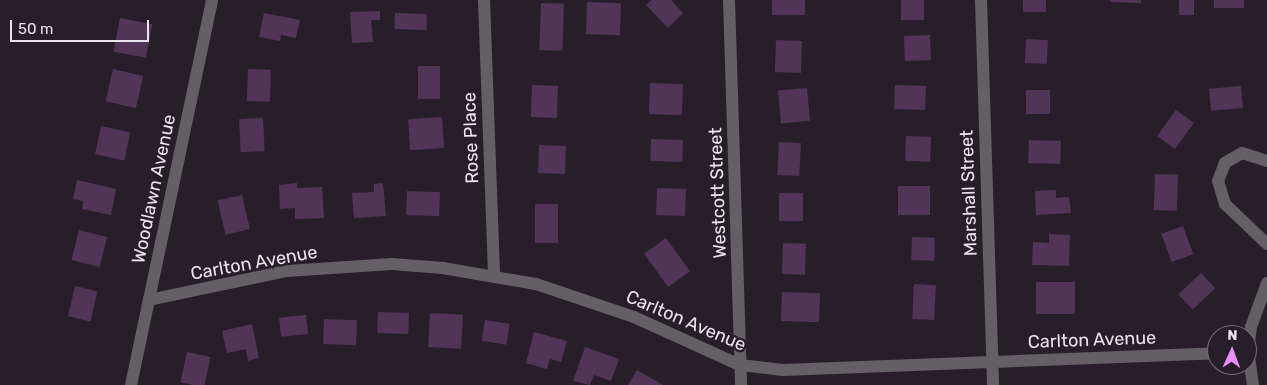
<!DOCTYPE html>
<style>
body{margin:0}
#map{position:relative;width:1267px;height:385px;overflow:hidden;background:#281e2a;font-family:Rubik,sans-serif}
div>[style]{position:absolute}
[style*='--x']{left:calc(var(--x)*1px);top:calc(var(--y)*1px);width:calc(var(--w)*1px);rotate:calc(var(--a)*1deg)}
.building>*{inset:0;background:#523459;transform-origin:0 0}
.minor>*{height:12px;margin:-6px;padding:0 6px;transform-origin:6px;border-radius:6px;background:#645f65}
span{translate:-50% -50%;white-space:nowrap;text-align:center;line-height:1.15;-webkit-text-stroke:5px #281e2a;paint-order:stroke}
.street-label{font-size:18px;color:#eae4ec}
.north{position:absolute;left:1207px;top:325px;width:50px;height:50px;box-sizing:border-box;background:#281e2a;border:1px solid #766d78;border-radius:50%;rotate:2deg;font-size:14px;font-weight:700;line-height:20px;text-align:center;color:#eae4ec}
.north::after{content:'';display:block;margin:auto;width:18px;height:22px;background:#e88eff;clip-path:polygon(50% 0,100% 100%,50% 72%,0 100%)}
.scale{position:absolute;left:10px;top:20px;width:139px;height:22px;box-sizing:border-box;border:2px solid #eae4ec;border-top:0;padding-left:6px;font-size:15px;line-height:18px;white-space:nowrap;color:#eae4ec;-webkit-text-stroke:4px #281e2a;paint-order:stroke}
</style>
<div id="map">
<div class="building">
<i style="clip-path:polygon(652px 0,671px 0,683px 13px,668px 28px,646px 5px)"></i>
<i style="left:772px;top:0;width:33px;height:15px"></i>
<i style="left:901px;top:0;width:23px;height:20px"></i>
<i style="left:1023px;top:0;width:23px;height:12px"></i>
<i style="clip-path:polygon(1110px 0,1141px 0,1141px 3px,1110px 2px)"></i>
<i style="left:1179px;top:0;width:15px;height:15px"></i>
<i style="left:1214px;top:0;width:30px;height:8px"></i>
<i style="left:587px;top:2px;width:34px;height:32px;rotate:2deg"></i>
<i style="left:541px;top:3px;width:23px;height:47px;rotate:2deg"></i>
<i style="clip-path:polygon(380px 11px,380px 20px,371px 20px,373px 42px,352px 43px,350px 12px)"></i>
<i style="clip-path:polygon(264px 13px,300px 20px,296px 38px,281px 35px,280px 41px,259px 37px)"></i>
<i style="left:395px;top:13px;width:32px;height:16px;rotate:2deg"></i>
<i style="left:120px;top:18px;width:33px;height:34px;rotate:11deg"></i>
<i style="left:930px;top:35px;width:25px;height:26px;rotate:88deg"></i>
<i style="left:1026px;top:39px;width:22px;height:24px;rotate:3deg"></i>
<i style="left:776px;top:40px;width:26px;height:32px;rotate:2deg"></i>
<i style="left:418px;top:66px;width:22px;height:33px"></i>
<i style="left:113px;top:69px;width:31px;height:33px;rotate:13deg"></i>
<i style="left:248px;top:69px;width:23px;height:32px;rotate:2deg"></i>
<i style="left:650px;top:83px;width:33px;height:31px;rotate:2deg"></i>
<i style="left:532px;top:85px;width:26px;height:32px;rotate:2deg"></i>
<i style="left:895px;top:85px;width:31px;height:24px;rotate:2deg"></i>
<i style="left:1241px;top:86px;width:22px;height:32px;rotate:85deg"></i>
<i style="left:807px;top:88px;width:33px;height:29px;rotate:85deg"></i>
<i style="left:1026px;top:90px;width:24px;height:24px"></i>
<i style="left:1176px;top:110px;width:22px;height:32px;rotate:36deg"></i>
<i style="left:442px;top:117px;width:31px;height:34px;rotate:86deg"></i>
<i style="left:263px;top:118px;width:33px;height:24px;rotate:87deg"></i>
<i style="left:101px;top:126px;width:30px;height:29px;rotate:12deg"></i>
<i style="left:906px;top:136px;width:25px;height:25px;rotate:2deg"></i>
<i style="left:651px;top:139px;width:32px;height:22px;rotate:2deg"></i>
<i style="left:1029px;top:140px;width:32px;height:23px;rotate:2deg"></i>
<i style="left:779px;top:142px;width:22px;height:33px;rotate:3deg"></i>
<i style="left:539px;top:145px;width:27px;height:28px;rotate:2deg"></i>
<i style="left:1155px;top:174px;width:23px;height:36px;rotate:2deg"></i>
<i style="clip-path:polygon(77px 180px,116px 189px,111px 215px,82px 209px,83px 201px,73px 199px)"></i>
<i style="clip-path:polygon(297px 183px,297px 188px,322px 187px,324px 218px,295px 219px,295px 208px,280px 209px,279px 185px)"></i>
<i style="clip-path:polygon(383px 183px,386px 216px,354px 218px,352px 193px,374px 192px,374px 184px)"></i>
<i style="left:930px;top:186px;width:29px;height:32px;rotate:90deg"></i>
<i style="left:657px;top:188px;width:29px;height:27px;rotate:2deg"></i>
<i style="clip-path:polygon(1056px 190px,1056px 198px,1069px 197px,1071px 213px,1036px 215px,1035px 191px)"></i>
<i style="left:407px;top:191px;width:33px;height:24px;rotate:2deg"></i>
<i style="left:803px;top:193px;width:28px;height:24px;rotate:90deg"></i>
<i style="left:242px;top:195px;width:35px;height:25px;rotate:77deg"></i>
<i style="left:535px;top:204px;width:23px;height:39px"></i>
<i style="left:1183px;top:226px;width:30px;height:23px;rotate:70deg"></i>
<i style="left:79px;top:230px;width:29px;height:31px;rotate:14deg"></i>
<i style="clip-path:polygon(1049px 234px,1070px 235px,1069px 266px,1032px 265px,1033px 242px,1049px 243px)"></i>
<i style="left:912px;top:237px;width:23px;height:23px;rotate:2deg"></i>
<i style="left:666px;top:238px;width:41px;height:27px;rotate:54deg"></i>
<i style="left:783px;top:243px;width:23px;height:31px;rotate:2deg"></i>
<i style="left:1201px;top:273px;width:21px;height:31px;rotate:47deg"></i>
<i style="left:1036px;top:282px;width:39px;height:32px"></i>
<i style="left:914px;top:284px;width:22px;height:35px;rotate:3deg"></i>
<i style="left:75px;top:286px;width:23px;height:31px;rotate:13deg"></i>
<i style="left:782px;top:292px;width:38px;height:29px;rotate:2deg"></i>
<i style="left:378px;top:312px;width:31px;height:21px;rotate:2deg"></i>
<i style="left:430px;top:313px;width:33px;height:34px;rotate:3deg"></i>
<i style="left:306px;top:315px;width:19px;height:27px;rotate:84deg"></i>
<i style="left:324px;top:319px;width:33px;height:25px;rotate:2deg"></i>
<i style="left:485px;top:320px;width:25px;height:21px;rotate:9deg"></i>
<i style="clip-path:polygon(252px 324px,259px 358px,248px 361px,246px 349px,227px 353px,222px 331px)"></i>
<i style="clip-path:polygon(534px 332px,567px 341px,561px 362px,550px 359px,547px 369px,526px 363px)"></i>
<i style="clip-path:polygon(585px 347px,619px 359px,611px 381px,594px 375px,590px 385px,573px 381px)"></i>
<i style="left:187px;top:352px;width:24px;height:31px;rotate:12deg"></i>
<i style="clip-path:polygon(637px 370px,663px 385px,628px 385px)"></i>
</div>
<div class="minor">
<i style="--x:484;--y:0;--w:275;--a:87.9"></i>
<i style="--x:729;--y:0;--w:385;--a:88.2"></i>
<i style="--x:981;--y:0;--w:385;--a:88.2"></i>
<i style="--x:1267;--y:161;--w:26;--a:-162"></i>
<i style="--x:1242;--y:153;--w:20;--a:150"></i>
<i style="--x:1225;--y:163;--w:19;--a:111"></i>
<i style="--x:1218;--y:181;--w:24;--a:73"></i>
<i style="--x:1225;--y:204;--w:58;--a:43.6"></i>
<i style="--x:149;--y:300;--w:141;--a:-11.9"></i>
<i style="--x:287;--y:271;--w:105;--a:-3.8"></i>
<i style="--x:392;--y:264;--w:51;--a:4.5"></i>
<i style="--x:443;--y:268;--w:94;--a:9.8"></i>
<i style="--x:536;--y:284;--w:103;--a:18.6"></i>
<i style="--x:634;--y:317;--w:116;--a:24.4"></i>
<i style="--x:740;--y:365;--w:43;--a:6.6"></i>
<i style="--x:783;--y:370;--w:434;--a:-2.2"></i>
<i style="--x:131;--y:385;--w:393;--a:-78.1"></i>
<i style="--x:1253;--y:385;--w:34;--a:-98"></i>
<i style="--x:1248;--y:351;--w:24;--a:-83"></i>
<i style="--x:1251;--y:327;--w:47;--a:-70"></i>
</div>
<div class="street-label">
<span style="left:471px;top:138px;rotate:-92deg">Rose Place</span>
<span style="left:154px;top:189px;rotate:-78deg">Woodlawn Avenue</span>
<span style="left:718px;top:193px;rotate:-92deg">Westcott Street</span>
<span style="left:969px;top:193px;rotate:-92deg">Marshall Street</span>
<span style="left:254px;top:263px;rotate:-10deg">Carlton Avenue</span>
<span style="left:686px;top:321px;rotate:23deg">Carlton Avenue</span>
<span style="left:1092px;top:340px;rotate:-2deg">Carlton Avenue</span>
</div>
<div class="north">N</div>
<div class="scale">50 m</div>
</div>
